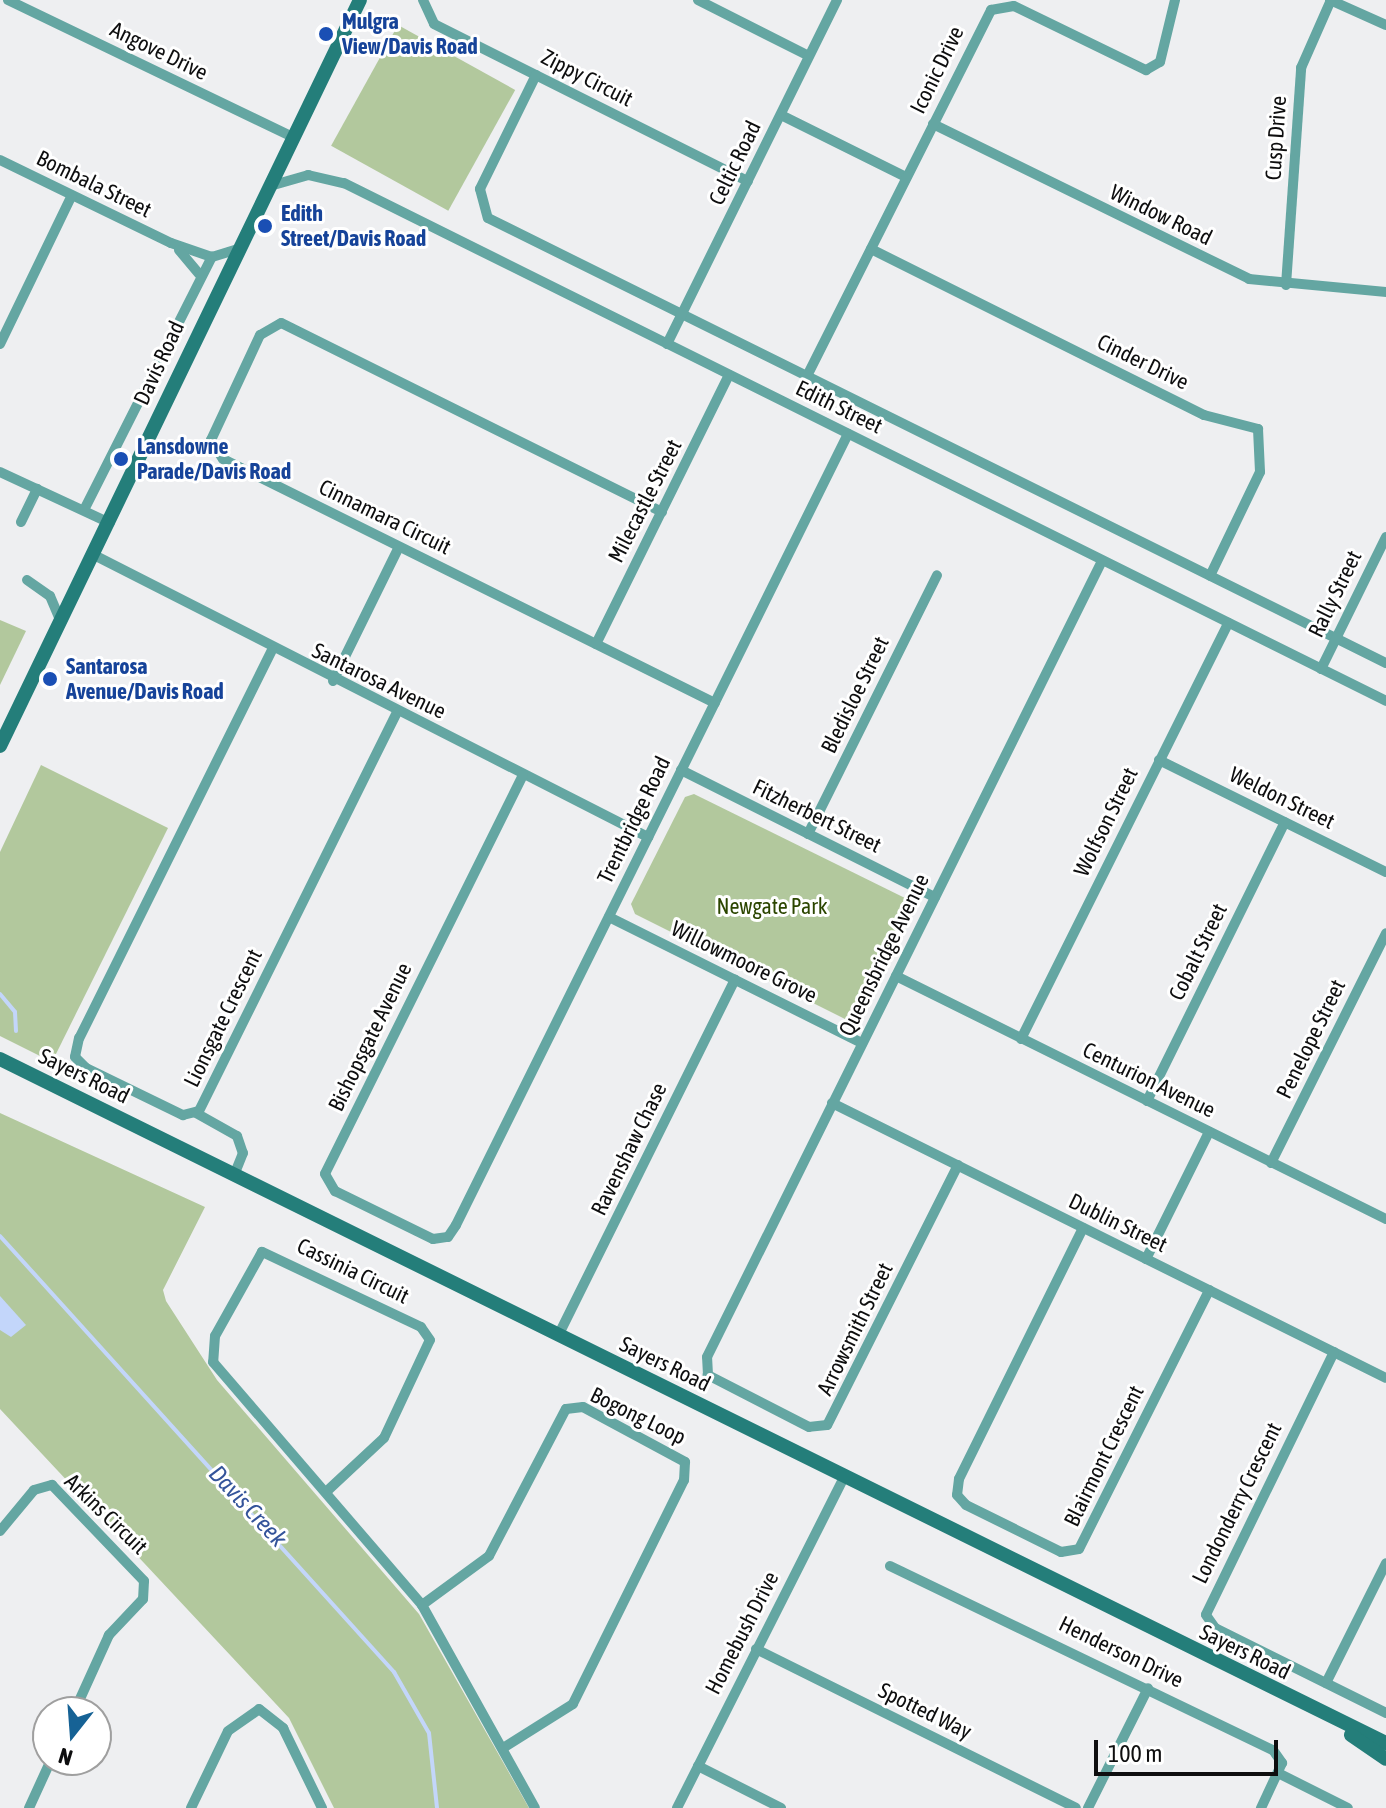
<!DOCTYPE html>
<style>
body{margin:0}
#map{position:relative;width:1386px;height:1808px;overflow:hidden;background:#eeeff1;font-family:"Asap Condensed",sans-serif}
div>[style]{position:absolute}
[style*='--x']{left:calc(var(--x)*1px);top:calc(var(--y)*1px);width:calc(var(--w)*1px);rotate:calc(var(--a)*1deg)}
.green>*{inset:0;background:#b2c89d;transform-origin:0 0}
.water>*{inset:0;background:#c3d6fa}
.stream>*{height:4px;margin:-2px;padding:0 2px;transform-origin:2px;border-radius:2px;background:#c3d6fa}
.street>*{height:10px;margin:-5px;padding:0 5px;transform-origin:5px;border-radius:5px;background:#64a6a2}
.secondary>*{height:14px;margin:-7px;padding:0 7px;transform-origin:7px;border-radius:7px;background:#247e7a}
.dots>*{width:22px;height:22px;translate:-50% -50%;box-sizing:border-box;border:4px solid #fff;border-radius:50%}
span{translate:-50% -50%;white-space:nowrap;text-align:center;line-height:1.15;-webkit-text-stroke:6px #fff;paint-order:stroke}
.transit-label{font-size:22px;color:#164399;font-weight:700}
.left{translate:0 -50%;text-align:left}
.street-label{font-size:22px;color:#0e0e0f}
.park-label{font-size:22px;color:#2c4600}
.water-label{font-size:24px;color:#34549a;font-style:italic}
.north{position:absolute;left:32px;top:1696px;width:80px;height:80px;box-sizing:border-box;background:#fff;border:2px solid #9f9f9f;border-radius:50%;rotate:197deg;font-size:22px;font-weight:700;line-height:32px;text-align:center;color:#0e0e0f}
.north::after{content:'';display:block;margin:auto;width:28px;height:36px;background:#166295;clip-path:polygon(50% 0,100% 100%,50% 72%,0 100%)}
.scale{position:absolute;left:1094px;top:1740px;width:184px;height:36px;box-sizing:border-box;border:4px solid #0e0e0f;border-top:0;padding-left:10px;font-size:24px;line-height:28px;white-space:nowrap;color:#0e0e0f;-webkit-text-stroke:6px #fff;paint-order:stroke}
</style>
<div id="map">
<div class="green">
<i style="left:398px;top:25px;width:134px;height:138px;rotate:29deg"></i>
<i style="clip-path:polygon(0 620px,26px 631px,0 685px)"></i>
<i style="clip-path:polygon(41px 765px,168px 828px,52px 1062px,0 1036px,0 852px)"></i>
<i style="clip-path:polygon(694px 794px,909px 900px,912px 910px,859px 1017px,849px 1021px,635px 914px,631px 904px,685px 797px)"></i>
<i style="clip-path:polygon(0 1113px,205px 1207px,163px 1290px,166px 1301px,217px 1380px,419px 1614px,529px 1808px,334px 1808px,289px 1718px,0 1409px)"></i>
</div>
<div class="water">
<i style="clip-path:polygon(0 1296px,26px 1325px,11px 1337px,0 1330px)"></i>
</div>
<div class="stream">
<i style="--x:0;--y:994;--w:23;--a:50"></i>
<i style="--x:15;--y:1012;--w:19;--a:87"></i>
<i style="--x:0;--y:1236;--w:588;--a:47.9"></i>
<i style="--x:394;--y:1672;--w:70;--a:60.2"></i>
<i style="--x:429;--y:1733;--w:75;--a:83.9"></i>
</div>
<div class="street">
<i style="--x:8;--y:0;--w:316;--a:25.7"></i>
<i style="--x:423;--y:0;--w:26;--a:65"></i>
<i style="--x:434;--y:24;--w:351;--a:26.6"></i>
<i style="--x:698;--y:0;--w:124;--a:26.8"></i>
<i style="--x:1330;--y:0;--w:61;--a:24.1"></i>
<i style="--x:536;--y:75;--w:127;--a:116.2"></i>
<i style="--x:480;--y:189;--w:30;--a:75"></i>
<i style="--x:488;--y:218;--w:1002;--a:26.36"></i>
<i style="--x:781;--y:115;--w:140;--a:26.4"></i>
<i style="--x:933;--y:124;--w:352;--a:26.1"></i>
<i style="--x:1249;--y:279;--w:138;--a:5.4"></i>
<i style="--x:0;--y:160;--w:190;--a:25.9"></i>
<i style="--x:171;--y:243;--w:43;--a:18.9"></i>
<i style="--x:212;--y:257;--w:27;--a:-17"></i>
<i style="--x:270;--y:186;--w:40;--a:-16"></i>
<i style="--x:308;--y:175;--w:37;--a:13"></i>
<i style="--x:344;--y:183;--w:1164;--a:26.43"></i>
<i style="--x:871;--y:249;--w:372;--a:26.5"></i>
<i style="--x:1204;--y:415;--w:56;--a:14.5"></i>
<i style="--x:1258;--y:429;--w:43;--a:87.3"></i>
<i style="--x:1260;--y:472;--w:115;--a:115.7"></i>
<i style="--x:179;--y:250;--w:31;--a:50"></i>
<i style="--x:1286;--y:285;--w:218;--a:-86"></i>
<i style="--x:1301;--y:68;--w:74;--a:-66.2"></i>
<i style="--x:0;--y:344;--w:165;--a:-64.2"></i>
<i style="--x:667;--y:344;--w:384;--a:-63.7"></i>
<i style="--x:807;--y:376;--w:410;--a:-63.3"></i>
<i style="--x:991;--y:10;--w:23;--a:-10"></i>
<i style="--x:1014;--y:6;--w:147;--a:25.9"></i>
<i style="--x:1146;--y:70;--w:16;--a:-30"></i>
<i style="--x:1160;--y:62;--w:64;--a:-76.4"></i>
<i style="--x:0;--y:472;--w:121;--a:24.9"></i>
<i style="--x:84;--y:510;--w:284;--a:-63.2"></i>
<i style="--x:662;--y:512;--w:425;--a:-153.6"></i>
<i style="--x:281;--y:323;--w:24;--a:150"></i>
<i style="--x:260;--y:335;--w:116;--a:115"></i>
<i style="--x:211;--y:440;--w:22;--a:58"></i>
<i style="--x:223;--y:459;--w:549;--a:26.38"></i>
<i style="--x:21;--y:522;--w:37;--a:-64"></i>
<i style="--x:94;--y:555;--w:622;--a:26.98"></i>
<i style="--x:27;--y:580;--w:28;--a:35"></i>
<i style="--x:50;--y:596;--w:26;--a:67"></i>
<i style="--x:596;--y:644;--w:300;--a:-63.7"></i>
<i style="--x:272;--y:650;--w:433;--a:116.4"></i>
<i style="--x:79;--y:1038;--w:19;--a:102"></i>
<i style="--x:75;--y:1057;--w:16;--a:45"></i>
<i style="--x:86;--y:1068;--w:108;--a:25.9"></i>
<i style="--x:183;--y:1115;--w:16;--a:-14"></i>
<i style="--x:199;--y:1111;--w:445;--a:-63.6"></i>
<i style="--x:1321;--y:669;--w:147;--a:-63.8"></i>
<i style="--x:333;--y:681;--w:149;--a:-63.8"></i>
<i style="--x:1159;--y:760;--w:253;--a:26.3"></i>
<i style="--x:681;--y:770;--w:284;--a:26.6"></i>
<i style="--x:523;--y:775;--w:445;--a:116.4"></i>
<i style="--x:325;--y:1174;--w:20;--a:60"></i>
<i style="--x:335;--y:1191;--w:109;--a:26.1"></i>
<i style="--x:433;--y:1239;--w:15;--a:-8"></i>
<i style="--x:448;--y:1237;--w:14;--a:-56"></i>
<i style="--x:456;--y:1225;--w:883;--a:-63.64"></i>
<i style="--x:808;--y:834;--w:289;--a:-63.5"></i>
<i style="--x:609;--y:917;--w:283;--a:26.5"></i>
<i style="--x:896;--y:976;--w:547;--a:26.38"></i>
<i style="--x:1021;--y:1039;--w:465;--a:-63.5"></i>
<i style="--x:1147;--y:1101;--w:311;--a:-63.7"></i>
<i style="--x:832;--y:1103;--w:618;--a:26.4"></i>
<i style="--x:196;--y:1113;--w:47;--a:29.3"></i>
<i style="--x:237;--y:1136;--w:18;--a:71"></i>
<i style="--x:243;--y:1153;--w:24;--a:112"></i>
<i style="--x:1271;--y:1163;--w:257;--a:-63.4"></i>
<i style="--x:958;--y:1165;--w:291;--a:116.7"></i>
<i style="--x:827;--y:1425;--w:18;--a:174"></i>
<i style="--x:809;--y:1427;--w:114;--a:-152.8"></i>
<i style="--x:708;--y:1375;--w:18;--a:-93"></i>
<i style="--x:707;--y:1357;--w:889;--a:-63.61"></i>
<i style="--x:1083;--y:1228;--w:280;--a:116.3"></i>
<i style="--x:959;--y:1479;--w:16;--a:97"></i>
<i style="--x:957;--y:1495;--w:13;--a:48"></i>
<i style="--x:966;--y:1505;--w:106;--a:26.3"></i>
<i style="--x:1061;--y:1552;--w:18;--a:-9"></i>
<i style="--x:1079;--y:1549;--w:290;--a:-63.3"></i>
<i style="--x:1146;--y:1259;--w:142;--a:-63.6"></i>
<i style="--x:558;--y:1336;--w:398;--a:-63.6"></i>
<i style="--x:1334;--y:1352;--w:292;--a:116"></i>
<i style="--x:1206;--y:1615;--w:16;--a:55"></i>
<i style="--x:1215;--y:1628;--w:191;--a:26.4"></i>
<i style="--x:326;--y:1492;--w:79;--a:-43"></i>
<i style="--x:384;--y:1438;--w:108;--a:-64.9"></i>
<i style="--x:430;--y:1340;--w:16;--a:-125"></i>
<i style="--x:421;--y:1327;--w:176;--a:-154.7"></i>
<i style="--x:262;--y:1252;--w:96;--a:119.2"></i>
<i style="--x:215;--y:1336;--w:26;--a:94"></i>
<i style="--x:213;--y:1362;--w:321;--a:49.3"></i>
<i style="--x:422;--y:1605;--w:232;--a:60.9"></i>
<i style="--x:0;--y:1531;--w:53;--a:-50.3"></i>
<i style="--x:34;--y:1490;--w:19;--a:-16"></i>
<i style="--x:52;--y:1485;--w:133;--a:46.2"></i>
<i style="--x:144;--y:1581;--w:18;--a:93"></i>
<i style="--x:143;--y:1599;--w:50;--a:133.4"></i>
<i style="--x:109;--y:1635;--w:85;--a:114.4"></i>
<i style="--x:890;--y:1566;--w:425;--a:25.7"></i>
<i style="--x:1273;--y:1750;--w:16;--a:55"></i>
<i style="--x:1282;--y:1763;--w:50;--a:115"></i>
<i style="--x:422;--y:1605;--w:83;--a:-36.2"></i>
<i style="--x:489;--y:1556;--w:166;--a:-62.4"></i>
<i style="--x:566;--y:1409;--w:17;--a:-7"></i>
<i style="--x:583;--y:1407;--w:116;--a:28.3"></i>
<i style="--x:685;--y:1462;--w:18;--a:93"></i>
<i style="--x:684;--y:1480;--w:250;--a:116.4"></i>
<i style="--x:573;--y:1704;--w:83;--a:147.8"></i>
<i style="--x:756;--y:1649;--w:357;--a:26.4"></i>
<i style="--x:1326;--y:1683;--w:134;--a:-63.4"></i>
<i style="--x:698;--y:1766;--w:93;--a:26.8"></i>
<i style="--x:1278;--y:1773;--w:78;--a:26.6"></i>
<i style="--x:29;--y:1808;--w:53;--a:-65.4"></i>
<i style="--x:191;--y:1808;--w:85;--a:-64.3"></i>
<i style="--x:228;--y:1731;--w:38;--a:-35"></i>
<i style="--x:259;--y:1709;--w:31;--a:38"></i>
<i style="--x:283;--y:1728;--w:89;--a:64"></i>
<i style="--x:677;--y:1808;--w:371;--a:-63.2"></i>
<i style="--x:1088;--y:1808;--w:134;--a:-63.4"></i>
</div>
<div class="secondary">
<i style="--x:0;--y:746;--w:828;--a:-64.24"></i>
<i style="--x:0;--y:1059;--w:1546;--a:26.27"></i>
<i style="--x:1351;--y:1735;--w:42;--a:34.4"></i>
</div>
<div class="dots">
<i style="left:326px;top:34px;background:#1a4fb4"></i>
<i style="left:265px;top:226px;background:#1a4fb4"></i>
<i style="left:121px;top:459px;background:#1a4fb4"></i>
<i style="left:50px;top:679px;background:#1a4fb4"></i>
</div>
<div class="transit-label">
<span class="left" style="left:342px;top:34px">Mulgra<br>View/Davis Road</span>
<span class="left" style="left:281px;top:226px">Edith<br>Street/Davis Road</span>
<span class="left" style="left:137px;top:459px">Lansdowne<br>Parade/Davis Road</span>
<span class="left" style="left:66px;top:679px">Santarosa<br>Avenue/Davis Road</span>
</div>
<div class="street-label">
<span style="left:159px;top:51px;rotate:26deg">Angove Drive</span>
<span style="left:937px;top:70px;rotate:-64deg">Iconic Drive</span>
<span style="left:587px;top:78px;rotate:27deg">Zippy Circuit</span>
<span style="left:1276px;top:138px;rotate:-86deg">Cusp Drive</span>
<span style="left:735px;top:163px;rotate:-64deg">Celtic Road</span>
<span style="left:94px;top:184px;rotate:26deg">Bombala Street</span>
<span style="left:1161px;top:215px;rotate:26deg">Window Road</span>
<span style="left:1143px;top:362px;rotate:26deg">Cinder Drive</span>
<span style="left:159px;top:363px;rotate:-65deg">Davis Road</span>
<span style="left:839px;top:407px;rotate:26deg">Edith Street</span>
<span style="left:645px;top:501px;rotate:-63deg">Milecastle Street</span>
<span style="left:385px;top:517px;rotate:26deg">Cinnamara Circuit</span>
<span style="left:1335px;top:594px;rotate:-64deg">Rally Street</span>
<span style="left:379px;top:681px;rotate:26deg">Santarosa Avenue</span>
<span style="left:855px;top:695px;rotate:-64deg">Bledisloe Street</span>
<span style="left:1282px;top:798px;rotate:26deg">Weldon Street</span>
<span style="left:817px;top:816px;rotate:26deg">Fitzherbert Street</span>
<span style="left:634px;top:820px;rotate:-64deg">Trentbridge Road</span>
<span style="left:1106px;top:822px;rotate:-64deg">Wolfson Street</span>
<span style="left:1198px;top:952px;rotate:-64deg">Cobalt Street</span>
<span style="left:884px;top:955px;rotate:-64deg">Queensbridge Avenue</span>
<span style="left:744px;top:962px;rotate:26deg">Willowmoore Grove</span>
<span style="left:223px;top:1018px;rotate:-64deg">Lionsgate Crescent</span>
<span style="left:370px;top:1037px;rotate:-64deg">Bishopsgate Avenue</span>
<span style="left:1311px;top:1039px;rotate:-64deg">Penelope Street</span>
<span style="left:84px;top:1076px;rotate:26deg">Sayers Road</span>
<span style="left:1149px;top:1080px;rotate:26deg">Centurion Avenue</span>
<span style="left:629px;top:1149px;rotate:-64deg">Ravenshaw Chase</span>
<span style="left:1118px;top:1223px;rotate:26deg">Dublin Street</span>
<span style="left:353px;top:1271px;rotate:26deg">Cassinia Circuit</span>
<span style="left:855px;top:1329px;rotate:-64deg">Arrowsmith Street</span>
<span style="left:665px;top:1364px;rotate:26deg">Sayers Road</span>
<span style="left:638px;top:1416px;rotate:26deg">Bogong Loop</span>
<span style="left:1104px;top:1456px;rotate:-64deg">Blairmont Crescent</span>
<span style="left:1237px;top:1503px;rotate:-64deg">Londonderry Crescent</span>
<span style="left:106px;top:1514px;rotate:44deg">Arkins Circuit</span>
<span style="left:742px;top:1633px;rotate:-63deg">Homebush Drive</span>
<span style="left:1121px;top:1652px;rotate:26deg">Henderson Drive</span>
<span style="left:1245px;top:1652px;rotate:26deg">Sayers Road</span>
<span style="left:925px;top:1711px;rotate:26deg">Spotted Way</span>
</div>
<div class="park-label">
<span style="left:772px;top:907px">Newgate Park</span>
</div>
<div class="water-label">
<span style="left:248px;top:1506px;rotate:47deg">Davis Creek</span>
</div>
<div class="north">N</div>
<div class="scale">100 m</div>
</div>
